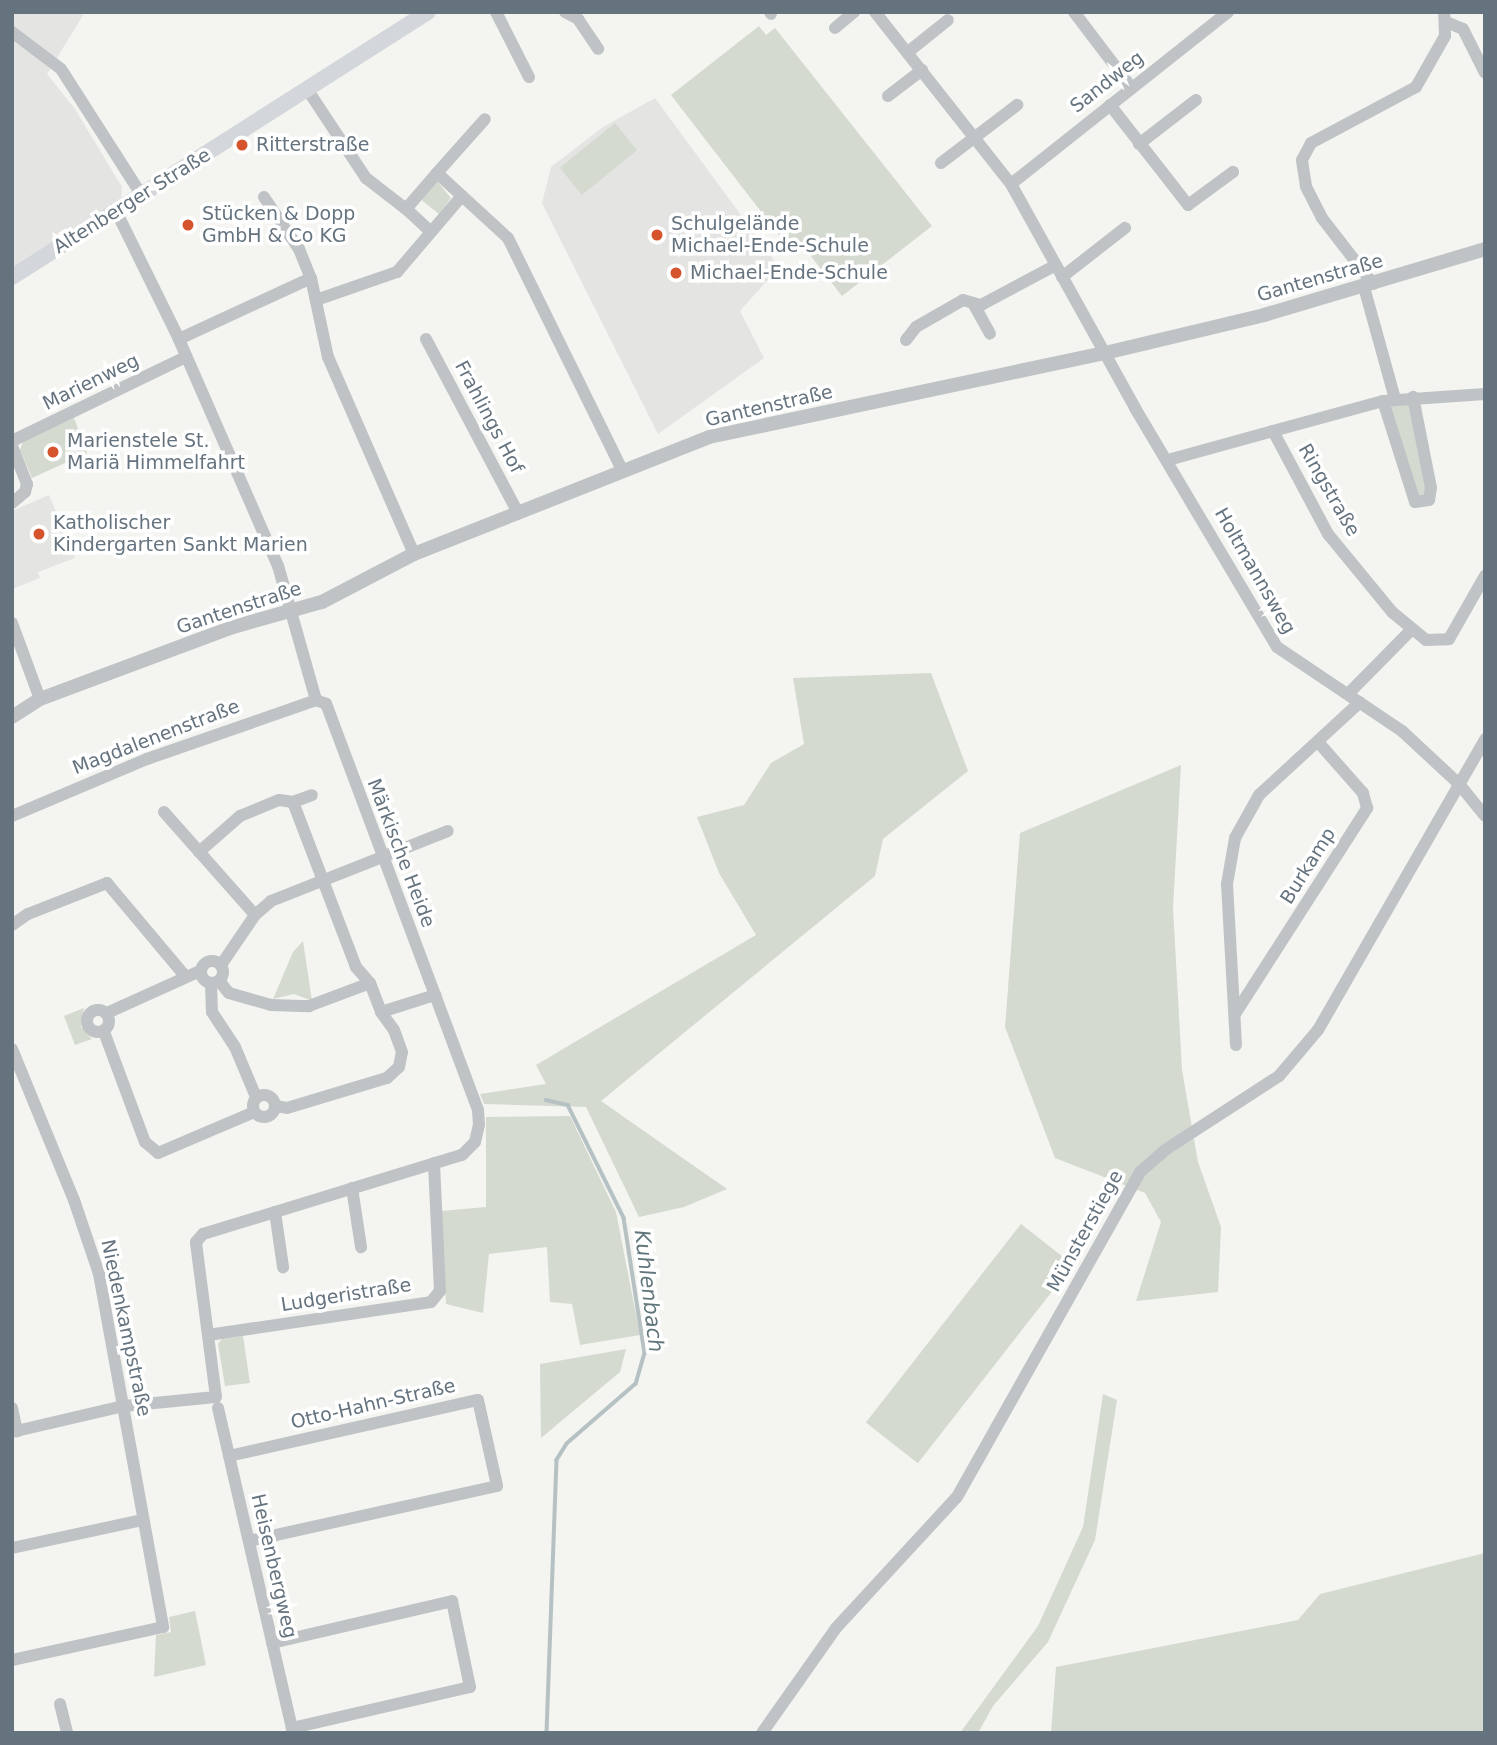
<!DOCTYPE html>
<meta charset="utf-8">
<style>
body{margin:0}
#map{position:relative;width:1497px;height:1745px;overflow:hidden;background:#f4f4f0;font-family:"DejaVu Sans",sans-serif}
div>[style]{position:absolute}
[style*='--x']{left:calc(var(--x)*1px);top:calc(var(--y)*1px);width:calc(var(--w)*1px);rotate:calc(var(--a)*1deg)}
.built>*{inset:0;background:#e4e5e3}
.green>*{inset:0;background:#d5dad1;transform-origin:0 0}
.stream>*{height:3.5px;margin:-1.75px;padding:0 1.75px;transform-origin:1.75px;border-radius:1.75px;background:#b6c1c4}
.minor>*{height:12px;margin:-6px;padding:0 6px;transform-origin:6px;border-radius:6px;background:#bfc3c6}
.minor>.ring{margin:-6px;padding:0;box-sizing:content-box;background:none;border:12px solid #bfc3c6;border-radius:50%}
.tertiary>*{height:14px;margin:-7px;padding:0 7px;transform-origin:7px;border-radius:7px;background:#bfc3c6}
.secondary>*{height:16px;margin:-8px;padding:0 8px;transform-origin:8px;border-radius:8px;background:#d3d7db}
.dots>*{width:19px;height:19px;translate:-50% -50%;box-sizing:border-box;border:4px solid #fff;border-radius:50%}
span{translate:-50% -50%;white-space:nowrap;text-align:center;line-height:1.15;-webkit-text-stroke:7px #fff;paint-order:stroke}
.street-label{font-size:19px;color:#65737f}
.poi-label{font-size:19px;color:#65737f}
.left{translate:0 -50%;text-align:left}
.water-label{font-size:21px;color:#60757c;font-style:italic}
.frame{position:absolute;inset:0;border:14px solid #65737f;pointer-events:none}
</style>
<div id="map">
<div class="built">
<i style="clip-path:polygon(12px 12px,85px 12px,47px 74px,75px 109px,122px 187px,121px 206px,12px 275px)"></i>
<i style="clip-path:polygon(655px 98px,779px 267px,740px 311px,764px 358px,658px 434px,542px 203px,551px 167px,603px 127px)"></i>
<i style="clip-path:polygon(49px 495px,75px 558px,38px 572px,40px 578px,12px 589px,12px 511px)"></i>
</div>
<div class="green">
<i style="clip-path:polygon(759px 26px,766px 35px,775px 28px,932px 226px,842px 296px,796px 237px,786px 244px,671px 95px)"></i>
<i style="left:615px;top:123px;width:35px;height:71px;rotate:51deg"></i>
<i style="clip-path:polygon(437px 181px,451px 198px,439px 214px,419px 198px)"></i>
<i style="clip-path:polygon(1411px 400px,1427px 498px,1416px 499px,1386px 403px)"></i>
<i style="clip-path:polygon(74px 418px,87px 453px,32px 478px,20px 450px,23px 441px)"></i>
<i style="clip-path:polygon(931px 673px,968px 771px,883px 839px,875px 876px,601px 1101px,727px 1189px,684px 1207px,639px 1217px,586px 1107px,484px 1104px,480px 1094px,546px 1084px,536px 1065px,756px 935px,719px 873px,697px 817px,744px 805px,771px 763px,804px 744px,793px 678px)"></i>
<i style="clip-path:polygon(1181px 765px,1173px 908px,1182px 1070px,1198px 1162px,1221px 1227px,1218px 1292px,1136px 1301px,1161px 1222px,1145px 1193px,1055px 1158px,1005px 1027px,1020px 833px)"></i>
<i style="clip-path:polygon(303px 941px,312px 1001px,294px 994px,273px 999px,293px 952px)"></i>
<i style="clip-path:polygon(84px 1008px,81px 1027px,92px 1039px,75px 1045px,64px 1016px)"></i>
<i style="clip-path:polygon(570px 1116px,616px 1212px,640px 1335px,580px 1345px,572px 1304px,550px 1302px,547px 1247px,489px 1254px,483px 1313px,446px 1304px,441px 1211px,486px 1207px,486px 1117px)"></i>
<i style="left:1021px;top:1224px;width:66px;height:252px;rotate:38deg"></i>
<i style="clip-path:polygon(243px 1336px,250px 1383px,225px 1386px,218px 1344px,222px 1339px)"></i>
<i style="clip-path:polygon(626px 1349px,620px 1372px,541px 1438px,540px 1364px)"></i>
<i style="clip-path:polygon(1103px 1394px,1117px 1400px,1095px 1540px,1048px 1642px,993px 1706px,978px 1733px,960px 1733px,1038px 1626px,1083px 1527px)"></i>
<i style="clip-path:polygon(1485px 1553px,1485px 1733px,1051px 1733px,1056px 1667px,1298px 1620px,1320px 1594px)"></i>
<i style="clip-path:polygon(195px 1611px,206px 1665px,154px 1677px,156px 1635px,171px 1632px,169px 1617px)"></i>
</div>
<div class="stream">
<i style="--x:546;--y:1100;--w:23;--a:13"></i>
<i style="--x:568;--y:1105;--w:126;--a:63.6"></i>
<i style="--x:624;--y:1218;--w:137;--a:81.2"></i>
<i style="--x:645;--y:1353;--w:32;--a:106"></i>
<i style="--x:636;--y:1384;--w:91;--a:139"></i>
<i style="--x:567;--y:1444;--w:19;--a:122"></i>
<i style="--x:557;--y:1460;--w:273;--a:92.1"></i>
</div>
<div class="minor">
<i style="--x:496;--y:12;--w:73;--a:63.1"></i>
<i style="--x:565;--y:12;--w:15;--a:28"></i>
<i style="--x:578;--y:19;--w:36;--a:56"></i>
<i style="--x:770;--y:12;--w:2;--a:63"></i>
<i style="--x:875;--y:12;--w:219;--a:51.7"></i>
<i style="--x:1011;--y:184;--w:256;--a:61"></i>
<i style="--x:1135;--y:408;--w:278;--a:59.3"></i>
<i style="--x:1277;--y:647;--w:151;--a:33.9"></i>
<i style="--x:1402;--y:731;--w:78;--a:42.9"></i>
<i style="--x:1459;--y:784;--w:41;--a:50.9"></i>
<i style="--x:1074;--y:12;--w:94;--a:52.8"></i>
<i style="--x:1446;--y:22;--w:18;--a:22"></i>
<i style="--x:1463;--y:29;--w:49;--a:63.4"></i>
<i style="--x:835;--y:28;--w:25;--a:-40"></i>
<i style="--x:12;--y:32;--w:61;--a:37.1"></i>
<i style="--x:61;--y:69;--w:148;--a:57.4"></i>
<i style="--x:908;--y:52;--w:51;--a:-38.7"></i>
<i style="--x:307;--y:89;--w:107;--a:56.5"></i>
<i style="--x:366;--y:178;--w:51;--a:37.8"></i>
<i style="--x:888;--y:96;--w:43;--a:-37.4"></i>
<i style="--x:1110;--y:105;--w:127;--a:52"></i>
<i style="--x:1188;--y:205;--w:56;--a:-36.3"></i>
<i style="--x:1139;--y:144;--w:72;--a:-37.7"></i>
<i style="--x:941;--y:163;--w:96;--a:-37.3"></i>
<i style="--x:437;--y:173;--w:72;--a:-48.4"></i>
<i style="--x:1011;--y:184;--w:277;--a:-38.4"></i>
<i style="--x:264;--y:197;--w:63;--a:56.1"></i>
<i style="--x:299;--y:249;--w:31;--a:68"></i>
<i style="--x:311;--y:278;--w:81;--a:77.9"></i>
<i style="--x:328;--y:357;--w:215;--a:66.4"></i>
<i style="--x:431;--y:232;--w:34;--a:-137"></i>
<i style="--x:406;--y:209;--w:48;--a:-49.3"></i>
<i style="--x:437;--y:173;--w:96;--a:42.5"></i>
<i style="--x:508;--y:238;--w:258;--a:63.8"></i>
<i style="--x:1062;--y:277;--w:80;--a:-37.9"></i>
<i style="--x:1373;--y:284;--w:83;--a:-127.7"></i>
<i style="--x:1322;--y:218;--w:36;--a:-117"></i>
<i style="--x:1306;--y:186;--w:26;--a:-99"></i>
<i style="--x:1302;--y:160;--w:19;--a:-62"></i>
<i style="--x:1311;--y:143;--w:119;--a:-28.1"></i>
<i style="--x:1416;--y:87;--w:59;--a:-60.4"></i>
<i style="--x:1445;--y:36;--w:24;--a:-92"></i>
<i style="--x:1364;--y:287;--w:116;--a:74.5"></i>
<i style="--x:316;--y:300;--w:86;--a:-19.1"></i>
<i style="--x:397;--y:272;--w:100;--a:-49.5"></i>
<i style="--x:973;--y:303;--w:35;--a:61"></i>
<i style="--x:179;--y:339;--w:145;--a:-24.8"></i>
<i style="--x:426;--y:339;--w:197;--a:62.1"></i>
<i style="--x:906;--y:340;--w:16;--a:-52"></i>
<i style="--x:916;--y:327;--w:54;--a:-29.9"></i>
<i style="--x:963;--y:300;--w:19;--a:16"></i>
<i style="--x:981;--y:305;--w:85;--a:-28.1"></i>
<i style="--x:1485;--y:394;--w:102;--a:176.1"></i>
<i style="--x:1383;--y:401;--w:114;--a:164.7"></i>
<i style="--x:1273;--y:431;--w:117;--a:61.9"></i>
<i style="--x:1328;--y:534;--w:101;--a:50.6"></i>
<i style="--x:1392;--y:612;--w:44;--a:39.5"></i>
<i style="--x:1426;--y:640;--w:23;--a:-2"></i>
<i style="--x:1449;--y:639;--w:73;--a:-60.3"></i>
<i style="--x:1383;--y:401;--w:106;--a:72.4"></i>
<i style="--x:1415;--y:502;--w:14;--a:-8"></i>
<i style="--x:1429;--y:500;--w:12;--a:-81"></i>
<i style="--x:1431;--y:488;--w:93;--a:-101.2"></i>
<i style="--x:12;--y:441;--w:193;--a:-25.8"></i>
<i style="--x:12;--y:446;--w:41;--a:68.5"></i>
<i style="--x:27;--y:484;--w:8;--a:104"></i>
<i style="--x:25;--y:492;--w:17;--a:140"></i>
<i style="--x:1168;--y:460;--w:109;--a:-15.4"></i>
<i style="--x:12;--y:623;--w:81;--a:69.8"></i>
<i style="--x:1348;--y:694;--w:91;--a:-45.4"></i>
<i style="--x:293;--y:802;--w:177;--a:69.1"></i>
<i style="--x:356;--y:967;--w:21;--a:49"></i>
<i style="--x:370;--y:983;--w:31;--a:69"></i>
<i style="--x:164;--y:812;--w:137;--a:48.5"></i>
<i style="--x:12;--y:816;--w:147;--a:-22.9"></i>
<i style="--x:147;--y:759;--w:179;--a:-19.2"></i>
<i style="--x:199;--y:852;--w:55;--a:-41.3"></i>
<i style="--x:240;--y:816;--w:42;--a:-22.3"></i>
<i style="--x:279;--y:800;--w:14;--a:8"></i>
<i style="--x:293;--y:802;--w:20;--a:-20"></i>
<i style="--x:12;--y:925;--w:19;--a:-35"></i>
<i style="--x:28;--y:914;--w:85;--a:-21.4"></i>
<i style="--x:107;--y:883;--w:121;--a:50"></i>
<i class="ring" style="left:201px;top:961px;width:10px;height:10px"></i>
<i style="--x:221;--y:965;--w:60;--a:-55.8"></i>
<i style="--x:255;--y:915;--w:21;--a:-41"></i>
<i style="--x:271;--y:901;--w:190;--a:-21.6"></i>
<i style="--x:220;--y:982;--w:14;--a:51"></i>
<i style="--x:229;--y:993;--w:44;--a:15.9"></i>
<i style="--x:271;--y:1005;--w:38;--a:2"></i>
<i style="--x:309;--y:1006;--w:65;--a:-20.7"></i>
<i style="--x:211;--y:984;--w:28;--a:88"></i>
<i style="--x:212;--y:1012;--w:42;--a:56.7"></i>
<i style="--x:235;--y:1047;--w:54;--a:67.2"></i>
<i class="ring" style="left:87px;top:1010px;width:10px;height:10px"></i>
<i style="--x:107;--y:1013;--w:102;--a:-24.3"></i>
<i style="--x:1235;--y:1014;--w:245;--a:-57.3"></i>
<i style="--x:1367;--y:808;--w:16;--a:-105"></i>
<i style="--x:1363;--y:793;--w:68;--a:-131.4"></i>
<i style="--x:104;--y:1032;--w:117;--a:69.6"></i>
<i style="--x:145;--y:1142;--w:17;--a:40"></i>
<i style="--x:158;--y:1153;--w:104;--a:-23.1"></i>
<i style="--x:1236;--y:1045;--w:161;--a:-93.2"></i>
<i style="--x:1227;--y:884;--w:47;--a:-80.1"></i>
<i style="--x:1235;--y:838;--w:49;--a:-60.8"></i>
<i style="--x:1259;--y:795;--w:137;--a:-42.6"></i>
<i style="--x:12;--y:1049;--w:163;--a:67.7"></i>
<i style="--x:74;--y:1200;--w:78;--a:71.3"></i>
<i style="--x:99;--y:1274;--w:359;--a:79.7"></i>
<i style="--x:163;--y:1627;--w:155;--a:167.7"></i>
<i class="ring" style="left:253px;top:1095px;width:10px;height:10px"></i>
<i style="--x:276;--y:1106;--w:11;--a:10"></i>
<i style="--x:287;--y:1108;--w:104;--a:-16.7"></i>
<i style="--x:387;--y:1078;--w:16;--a:-43"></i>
<i style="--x:399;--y:1067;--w:15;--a:-79"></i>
<i style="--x:402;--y:1052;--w:23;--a:-110"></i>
<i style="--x:394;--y:1030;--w:22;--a:-126"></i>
<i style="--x:381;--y:1012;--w:57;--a:-17.5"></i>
<i style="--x:352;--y:1188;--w:60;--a:81.3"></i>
<i style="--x:275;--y:1212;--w:56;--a:81.7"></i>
<i style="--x:208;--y:1335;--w:225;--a:-8.4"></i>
<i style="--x:431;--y:1302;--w:14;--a:-51"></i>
<i style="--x:440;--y:1291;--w:128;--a:-92.7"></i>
<i style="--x:12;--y:1408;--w:24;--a:78"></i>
<i style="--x:218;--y:1408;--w:334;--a:77"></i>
<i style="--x:12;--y:1432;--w:115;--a:-13.1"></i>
<i style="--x:124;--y:1406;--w:92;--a:-5.6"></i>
<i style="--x:216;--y:1397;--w:156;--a:-97.4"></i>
<i style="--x:196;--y:1242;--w:11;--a:-49"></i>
<i style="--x:203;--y:1234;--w:271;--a:-17"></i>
<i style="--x:462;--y:1155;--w:18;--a:-45"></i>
<i style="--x:475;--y:1142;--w:17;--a:-77"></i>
<i style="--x:479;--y:1125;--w:15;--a:-94"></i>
<i style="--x:478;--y:1110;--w:434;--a:-110.5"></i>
<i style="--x:326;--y:704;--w:11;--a:-158"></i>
<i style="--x:316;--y:700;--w:139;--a:-105.8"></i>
<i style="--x:278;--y:566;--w:248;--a:-113.6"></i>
<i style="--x:179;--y:339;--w:143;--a:-116.2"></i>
<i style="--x:229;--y:1456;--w:255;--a:-12.7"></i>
<i style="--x:478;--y:1400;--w:88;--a:77.5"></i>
<i style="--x:497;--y:1486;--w:254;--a:167.5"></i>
<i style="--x:12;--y:1548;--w:134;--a:-12.1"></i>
<i style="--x:272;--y:1643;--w:185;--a:-13.1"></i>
<i style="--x:452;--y:1601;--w:88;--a:78.2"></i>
<i style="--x:470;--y:1687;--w:183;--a:167"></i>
<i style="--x:60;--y:1704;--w:30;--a:76"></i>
<i style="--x:762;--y:1733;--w:128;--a:-54.8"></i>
<i style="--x:836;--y:1628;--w:178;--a:-47.3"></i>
<i style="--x:957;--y:1497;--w:373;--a:-60.6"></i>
<i style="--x:1140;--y:1172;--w:33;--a:-41"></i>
<i style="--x:1165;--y:1150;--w:136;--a:-33"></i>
<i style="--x:1279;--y:1076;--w:60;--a:-49.7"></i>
<i style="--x:1318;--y:1030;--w:336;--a:-60.1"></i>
</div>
<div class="tertiary">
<i style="--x:12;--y:717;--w:33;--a:-33"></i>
<i style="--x:40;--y:699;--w:206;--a:-20.5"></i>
<i style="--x:233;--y:627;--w:92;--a:-15.7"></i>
<i style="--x:322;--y:602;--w:104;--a:-27.6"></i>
<i style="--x:414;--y:554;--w:317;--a:-21.6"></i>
<i style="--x:709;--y:437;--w:405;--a:-12"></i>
<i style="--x:1105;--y:353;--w:163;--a:-13.4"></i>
<i style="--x:1264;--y:315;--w:231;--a:-16.6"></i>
</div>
<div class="secondary">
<i style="--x:12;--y:277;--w:493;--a:-32.5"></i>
</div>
<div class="dots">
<i style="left:242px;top:145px;background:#d5542e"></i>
<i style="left:188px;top:225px;background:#d5542e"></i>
<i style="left:657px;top:235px;background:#d5542e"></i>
<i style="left:676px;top:273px;background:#d5542e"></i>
<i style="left:53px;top:452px;background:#d5542e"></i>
<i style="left:39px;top:534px;background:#d5542e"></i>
</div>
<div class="street-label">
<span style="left:1107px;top:82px;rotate:-38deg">Sandweg</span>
<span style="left:132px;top:201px;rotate:-32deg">Altenberger Straße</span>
<span style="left:1320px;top:278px;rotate:-16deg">Gantenstraße</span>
<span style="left:91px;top:382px;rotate:-26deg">Marienweg</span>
<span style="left:769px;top:406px;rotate:-13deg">Gantenstraße</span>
<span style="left:489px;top:417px;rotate:62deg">Frahlings Hof</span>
<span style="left:1329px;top:490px;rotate:60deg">Ringstraße</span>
<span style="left:1255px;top:571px;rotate:60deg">Holtmannsweg</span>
<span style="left:239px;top:608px;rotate:-18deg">Gantenstraße</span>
<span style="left:156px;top:737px;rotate:-21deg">Magdalenenstraße</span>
<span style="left:401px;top:853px;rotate:69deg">Märkische Heide</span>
<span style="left:1308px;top:866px;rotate:-58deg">Burkamp</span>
<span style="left:1085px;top:1231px;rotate:-61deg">Münsterstiege</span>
<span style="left:346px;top:1295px;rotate:-9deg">Ludgeristraße</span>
<span style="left:126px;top:1328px;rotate:78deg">Niedenkampstraße</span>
<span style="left:373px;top:1404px;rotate:-13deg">Otto-Hahn-Straße</span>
<span style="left:274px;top:1566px;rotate:77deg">Heisenbergweg</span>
</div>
<div class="poi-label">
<span class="left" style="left:256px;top:145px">Ritterstraße</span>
<span class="left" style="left:202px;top:225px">Stücken &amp; Dopp<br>GmbH &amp; Co KG</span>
<span class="left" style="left:671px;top:235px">Schulgelände<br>Michael-Ende-Schule</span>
<span class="left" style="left:690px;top:273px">Michael-Ende-Schule</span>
<span class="left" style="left:67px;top:452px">Marienstele St.<br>Mariä Himmelfahrt</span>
<span class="left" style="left:53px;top:534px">Katholischer<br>Kindergarten Sankt Marien</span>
</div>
<div class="water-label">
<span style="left:649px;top:1291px;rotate:83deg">Kuhlenbach</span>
</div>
<div class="frame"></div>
</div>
